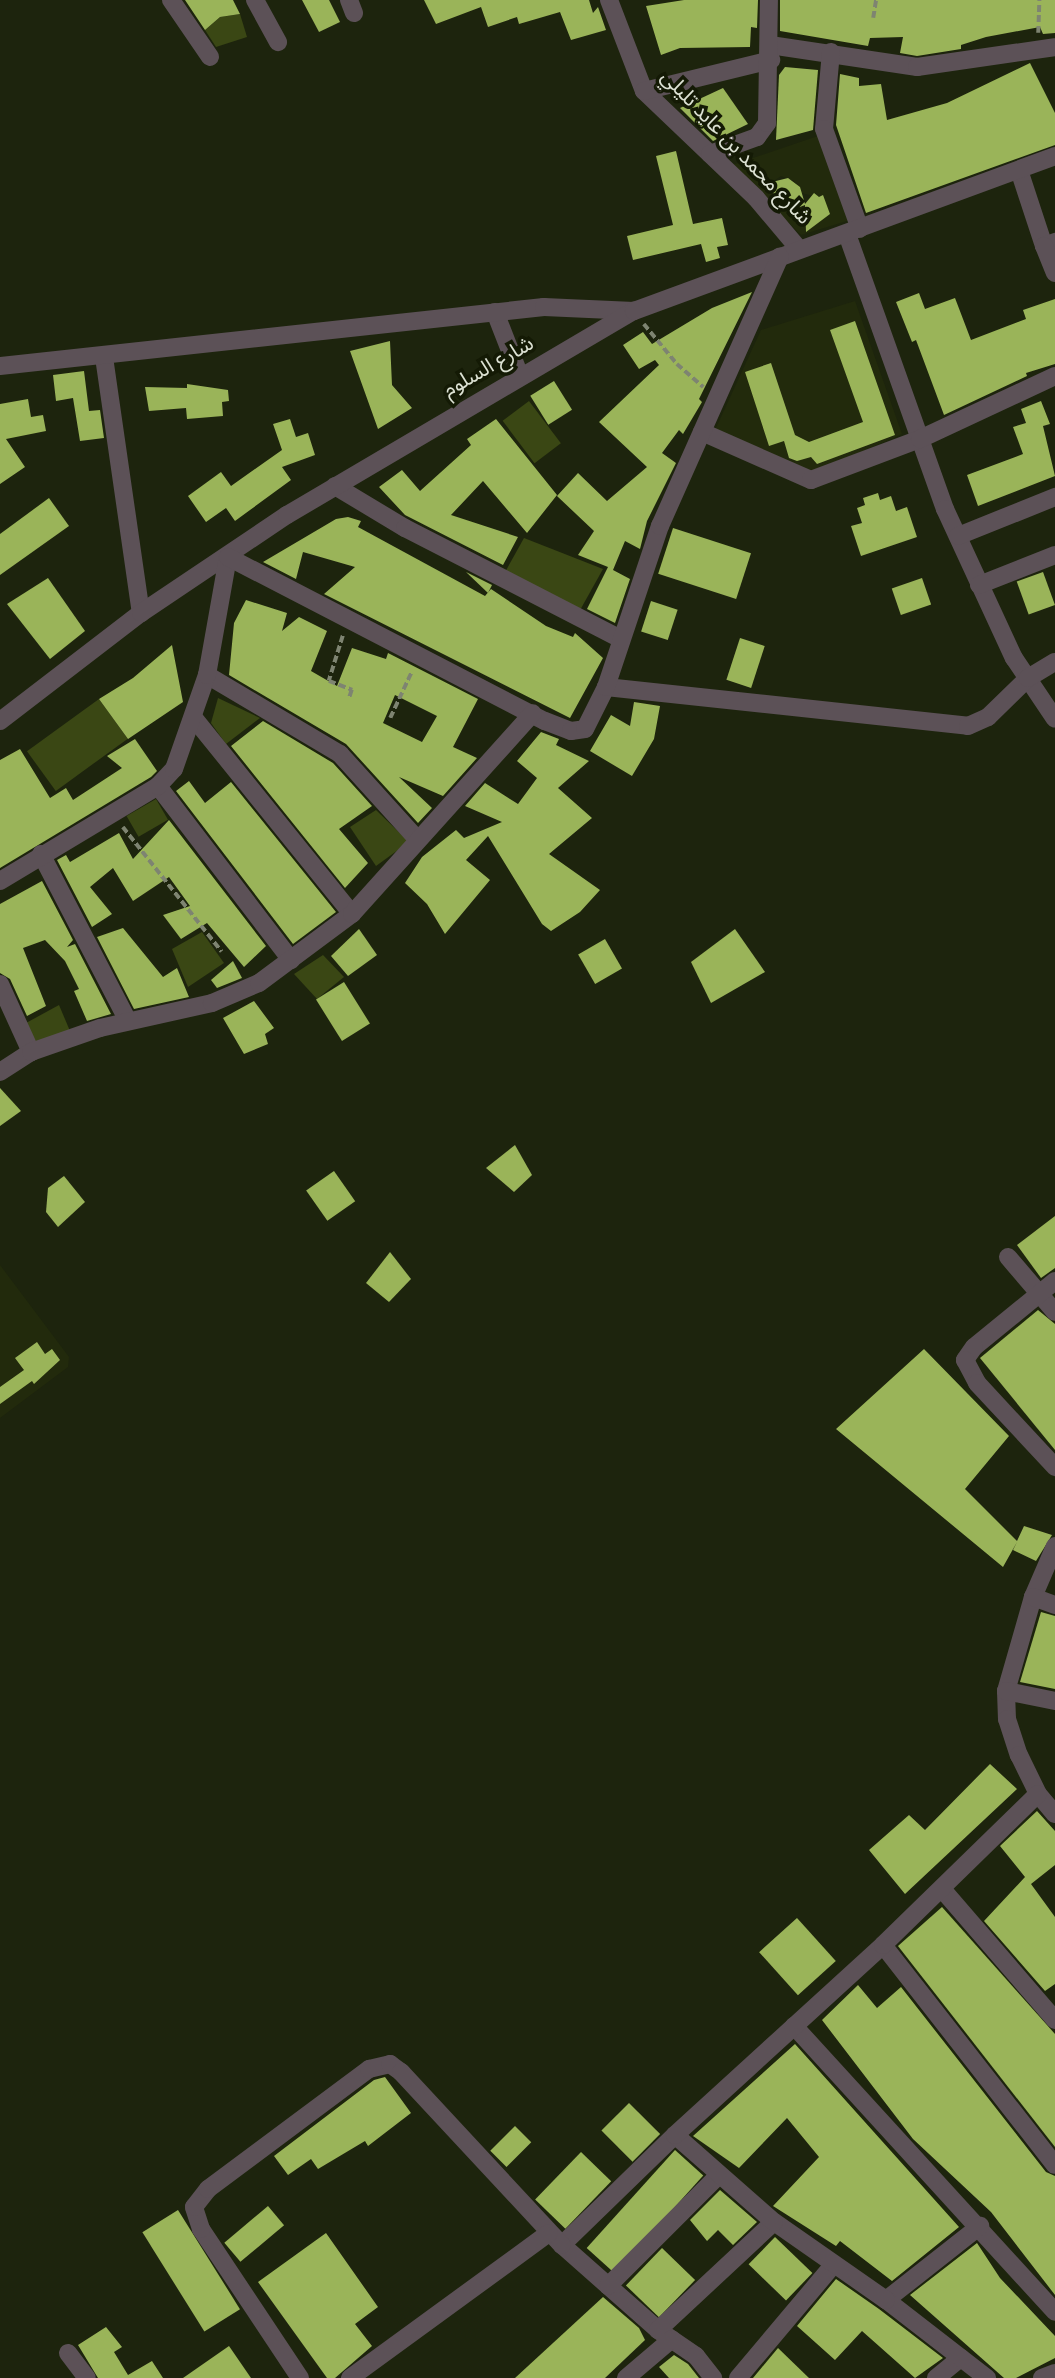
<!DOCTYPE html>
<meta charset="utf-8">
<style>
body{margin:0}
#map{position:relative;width:1055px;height:2378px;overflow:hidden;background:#1d240d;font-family:Overpass,"Noto Sans Arabic",sans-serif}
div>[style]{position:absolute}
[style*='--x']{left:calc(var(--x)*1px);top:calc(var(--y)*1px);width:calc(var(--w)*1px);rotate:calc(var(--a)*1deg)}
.built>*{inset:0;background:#222a0c}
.green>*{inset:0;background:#3a4714;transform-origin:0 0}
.building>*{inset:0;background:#9ab459;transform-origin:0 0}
.path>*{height:3.5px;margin-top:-1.75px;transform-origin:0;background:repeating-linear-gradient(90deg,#7e8471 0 7px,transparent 0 10.5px)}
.minor>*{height:18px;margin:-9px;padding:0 9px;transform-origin:9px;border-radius:9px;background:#5c5157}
span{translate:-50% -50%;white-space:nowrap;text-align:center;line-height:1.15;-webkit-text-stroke:7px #141a05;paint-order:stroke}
.street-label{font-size:21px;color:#dde2d4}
</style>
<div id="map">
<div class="built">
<i style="clip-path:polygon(evenodd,818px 136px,850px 220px,801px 235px,732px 165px,818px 136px,781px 176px,794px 181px,801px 193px,819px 197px,807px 225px,805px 215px,787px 212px,777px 195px,772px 182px,781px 176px)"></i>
<i style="clip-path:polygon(855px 301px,902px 434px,812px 474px,715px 430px,761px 330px)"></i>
<i style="clip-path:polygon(0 1265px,69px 1357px,68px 1367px,0 1418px)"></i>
</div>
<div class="green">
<i style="clip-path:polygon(240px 14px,247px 37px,216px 47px,205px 30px,220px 17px)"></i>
<i style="left:529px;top:401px;width:53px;height:33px;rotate:53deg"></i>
<i style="clip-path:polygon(524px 538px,603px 569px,579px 612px,504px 574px)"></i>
<i style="clip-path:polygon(218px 698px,260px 718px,226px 744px,211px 723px)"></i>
<i style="left:99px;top:699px;width:49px;height:89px;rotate:54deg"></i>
<i style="left:156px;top:799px;width:24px;height:34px;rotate:60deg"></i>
<i style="clip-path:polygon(376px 810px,409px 842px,376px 866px,350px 827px)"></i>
<i style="clip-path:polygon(202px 932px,224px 963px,188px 987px,172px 949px)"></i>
<i style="clip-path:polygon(323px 955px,344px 977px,317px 999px,294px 974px)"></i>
<i style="clip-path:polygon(59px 1005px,70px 1031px,35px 1046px,26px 1023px)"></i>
</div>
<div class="building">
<i style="clip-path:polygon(185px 0,233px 0,240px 14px,220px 17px,205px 30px)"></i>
<i style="clip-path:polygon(302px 0,329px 0,340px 22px,319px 32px)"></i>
<i style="clip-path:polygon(424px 0,589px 0,593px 13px,598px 7px,606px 30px,571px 40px,560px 12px,519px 24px,517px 17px,488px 27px,481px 7px,436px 24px)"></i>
<i style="clip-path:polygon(684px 0,758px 0,757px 28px,751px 27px,750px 47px,680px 48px,661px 55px,646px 6px)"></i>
<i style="clip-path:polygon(780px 0,1055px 0,1055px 33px,1043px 34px,1040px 27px,986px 37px,961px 45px,961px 49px,917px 56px,900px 53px,903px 37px,870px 38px,868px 46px,780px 31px)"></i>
<i style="clip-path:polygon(1030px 63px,1055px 113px,1055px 145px,866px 213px,836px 125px,840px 74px,859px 78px,859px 86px,881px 84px,887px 120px,947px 103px)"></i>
<i style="clip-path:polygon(785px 67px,818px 70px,813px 130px,776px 140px,779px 75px)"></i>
<i style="clip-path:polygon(723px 88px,748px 124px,713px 141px,680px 108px)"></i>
<i style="clip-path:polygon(676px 151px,693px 224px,722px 218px,728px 245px,717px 247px,720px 258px,706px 262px,701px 244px,633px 260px,627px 236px,673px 225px,656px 156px)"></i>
<i style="clip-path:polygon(788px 178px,800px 187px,805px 204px,814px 193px,819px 197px,823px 195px,830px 214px,806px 232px,805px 205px,787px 212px,781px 196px,764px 190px,774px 187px,772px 182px)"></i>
<i style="clip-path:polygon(752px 292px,699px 399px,702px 402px,683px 434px,679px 430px,662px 453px,676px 463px,647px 521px,640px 549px,625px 541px,613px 570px,630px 579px,615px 623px,587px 609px,608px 567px,578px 555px,594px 531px,557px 496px,578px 473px,607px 501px,647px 467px,599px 422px,659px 365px,655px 360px,639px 369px,623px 345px,643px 332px,652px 344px,712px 308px)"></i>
<i style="clip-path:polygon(919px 293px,925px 309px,955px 298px,971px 340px,1026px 319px,1023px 310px,1055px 299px,1055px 364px,1026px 373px,1027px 376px,944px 415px,916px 340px,912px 342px,896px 302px)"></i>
<i style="clip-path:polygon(855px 321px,895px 435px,817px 464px,811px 457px,797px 461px,789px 458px,784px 441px,769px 446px,745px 372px,771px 363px,795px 435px,809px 442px,863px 422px,830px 330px)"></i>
<i style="clip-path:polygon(390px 341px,392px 385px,412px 408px,378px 429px,350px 351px)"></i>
<i style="clip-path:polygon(84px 371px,89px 411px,100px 410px,104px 438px,80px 441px,73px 398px,56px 401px,53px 375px)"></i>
<i style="left:554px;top:381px;width:34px;height:28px;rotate:58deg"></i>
<i style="clip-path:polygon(187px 384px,228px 390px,229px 401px,222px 402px,223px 416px,187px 419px,186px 408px,149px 411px,145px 387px,187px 388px)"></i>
<i style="clip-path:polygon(28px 399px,31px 417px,43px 415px,46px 431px,6px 439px,25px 467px,0 484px,0 404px)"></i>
<i style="clip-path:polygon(1041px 401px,1050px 424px,1043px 426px,1055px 476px,978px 506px,967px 475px,1023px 454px,1013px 427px,1026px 423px,1021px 409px)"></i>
<i style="clip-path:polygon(290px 419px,296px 437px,308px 433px,315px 455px,282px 467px,291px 480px,235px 521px,226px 508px,206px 522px,188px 496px,221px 472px,231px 486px,282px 450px,273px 424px)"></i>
<i style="clip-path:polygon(496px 419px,557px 495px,527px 533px,483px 481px,451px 515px,518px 537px,503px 565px,405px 515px,379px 487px,402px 470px,420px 491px,471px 445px,467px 439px)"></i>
<i style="clip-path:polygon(878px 493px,880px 500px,891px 496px,896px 511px,907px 507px,917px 537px,861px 556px,851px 526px,862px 523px,857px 508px,865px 505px,863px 498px)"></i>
<i style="clip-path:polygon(49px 498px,69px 526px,0 575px,0 534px)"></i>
<i style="clip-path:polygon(348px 517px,361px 521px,358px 527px,485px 596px,491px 589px,546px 626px,573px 637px,575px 633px,603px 658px,570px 718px,324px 594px,355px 567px,303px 552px,296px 579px,263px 562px,336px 519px)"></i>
<i style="left:673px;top:528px;width:82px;height:48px;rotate:18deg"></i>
<i style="clip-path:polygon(466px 572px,492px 585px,488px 593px)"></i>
<i style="left:1043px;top:572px;width:35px;height:28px;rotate:70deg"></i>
<i style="clip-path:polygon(48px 578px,85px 631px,50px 659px,7px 604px)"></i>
<i style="left:922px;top:578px;width:28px;height:32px;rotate:71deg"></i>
<i style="clip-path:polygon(evenodd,246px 600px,287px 613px,282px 631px,299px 617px,327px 631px,311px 671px,337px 686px,352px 648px,386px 659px,388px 653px,478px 699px,453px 747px,477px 758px,443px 796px,399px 777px,432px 808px,418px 823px,346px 744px,229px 675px,234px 623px,246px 600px,395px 695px,437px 716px,422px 742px,383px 723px,395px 695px)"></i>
<i style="left:651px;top:601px;width:28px;height:32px;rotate:18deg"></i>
<i style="left:740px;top:638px;width:26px;height:44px;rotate:18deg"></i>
<i style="clip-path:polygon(172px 645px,183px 702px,128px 739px,99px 699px,133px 678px)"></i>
<i style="clip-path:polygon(634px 702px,660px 706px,654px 739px,632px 776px,590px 751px,611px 715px,630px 726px)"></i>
<i style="clip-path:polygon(263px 721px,333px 763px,372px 806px,339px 829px,368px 863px,345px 888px,231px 746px)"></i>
<i style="clip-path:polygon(541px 732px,559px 739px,556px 745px,589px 761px,558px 788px,592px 818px,549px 854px,600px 890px,580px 912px,551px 931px,542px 924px,488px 836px,466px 860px,490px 880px,445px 934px,427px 904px,405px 883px,422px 857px,456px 830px,464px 838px,502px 822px,465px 806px,485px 783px,518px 804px,537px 778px,517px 761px)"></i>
<i style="clip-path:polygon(135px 739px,157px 771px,151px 777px,0 868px,0 760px,20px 749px,50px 798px,66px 788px,73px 800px,122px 768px,107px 756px)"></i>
<i style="clip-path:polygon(189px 781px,205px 803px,231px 782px,336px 912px,293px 944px,176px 791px)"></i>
<i style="clip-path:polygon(169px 820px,266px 946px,244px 967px,207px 923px,181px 939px,163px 915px,190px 906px,169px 877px,133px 901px,113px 868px,90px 887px,112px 914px,92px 927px,57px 860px,66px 855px,70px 862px,119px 833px,133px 859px)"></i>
<i style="clip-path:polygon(42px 881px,73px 940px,67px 947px,75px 944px,111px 1014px,87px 1021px,74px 991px,79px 989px,65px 961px,45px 940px,23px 948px,46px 1006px,27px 1016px,10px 979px,0 973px,0 904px)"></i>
<i style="clip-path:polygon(123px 928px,163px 977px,177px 968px,189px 997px,134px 1009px,97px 937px)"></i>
<i style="clip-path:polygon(359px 929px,377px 955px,348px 976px,331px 956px)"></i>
<i style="clip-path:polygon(735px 929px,765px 972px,711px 1003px,691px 962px)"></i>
<i style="left:605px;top:939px;width:34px;height:31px;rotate:60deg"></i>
<i style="clip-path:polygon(233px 961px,242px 978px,217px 988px,211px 980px)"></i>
<i style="left:344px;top:982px;width:49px;height:33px;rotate:58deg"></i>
<i style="clip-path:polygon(254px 1001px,274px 1028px,265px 1034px,268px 1044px,244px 1054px,223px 1018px)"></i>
<i style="clip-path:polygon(0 1088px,21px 1111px,0 1126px)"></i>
<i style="clip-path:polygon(515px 1145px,532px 1175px,514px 1192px,486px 1168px)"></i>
<i style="left:334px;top:1171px;width:37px;height:34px;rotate:55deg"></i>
<i style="clip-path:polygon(64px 1176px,85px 1202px,58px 1227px,46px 1212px,48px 1188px)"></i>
<i style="clip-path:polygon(1055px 1216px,1055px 1268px,1041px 1278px,1017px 1245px)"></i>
<i style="clip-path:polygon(390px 1252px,411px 1279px,389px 1302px,366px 1283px)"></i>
<i style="clip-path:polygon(1038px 1310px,1055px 1324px,1055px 1450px,980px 1358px)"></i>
<i style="clip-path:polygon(37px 1342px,45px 1354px,52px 1349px,60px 1360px,34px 1384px,32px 1381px,0 1404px,0 1387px,24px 1370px,15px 1358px)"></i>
<i style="clip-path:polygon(924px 1349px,1009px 1436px,965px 1489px,1017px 1541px,1024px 1526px,1052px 1535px,1036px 1561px,1013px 1550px,1017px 1542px,1003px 1567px,836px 1429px)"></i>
<i style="clip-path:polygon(1041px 1612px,1055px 1616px,1055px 1689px,1020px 1682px)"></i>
<i style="clip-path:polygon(990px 1764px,1017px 1789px,905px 1894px,869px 1850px,909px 1815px,925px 1830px)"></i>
<i style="clip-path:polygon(1037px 1811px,1055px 1831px,1055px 1865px,1031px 1884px,1055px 1917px,1055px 1984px,1045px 1991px,984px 1921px,1025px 1877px,1000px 1846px)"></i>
<i style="clip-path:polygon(942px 1907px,1055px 2034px,1055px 2147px,898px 1946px)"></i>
<i style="left:797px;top:1918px;width:58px;height:51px;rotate:48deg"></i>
<i style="clip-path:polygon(858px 1985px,877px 2008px,901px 1987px,1046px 2172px,1055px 2176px,1055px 2295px,991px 2212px,913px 2139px,822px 2020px)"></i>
<i style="clip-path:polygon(795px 2044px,959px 2227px,892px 2281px,840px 2241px,836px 2246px,773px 2206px,819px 2157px,787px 2118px,739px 2168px,693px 2136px)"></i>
<i style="clip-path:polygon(385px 2077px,411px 2113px,368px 2146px,365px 2141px,318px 2169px,311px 2159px,288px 2175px,274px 2156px,374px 2080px)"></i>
<i style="left:629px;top:2103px;width:44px;height:39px;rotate:45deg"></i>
<i style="left:515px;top:2126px;width:23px;height:35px;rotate:45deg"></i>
<i style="left:675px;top:2150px;width:38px;height:132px;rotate:42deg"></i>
<i style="left:581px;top:2152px;width:42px;height:66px;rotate:44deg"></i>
<i style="clip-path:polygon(720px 2190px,757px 2222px,733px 2245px,718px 2230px,707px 2241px,690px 2220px)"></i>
<i style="left:268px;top:2206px;width:25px;height:57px;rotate:50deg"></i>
<i style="left:178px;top:2210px;width:117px;height:42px;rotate:58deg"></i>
<i style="clip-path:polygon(326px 2233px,378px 2307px,355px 2324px,372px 2346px,335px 2378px,327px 2378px,258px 2282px)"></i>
<i style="left:775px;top:2237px;width:52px;height:38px;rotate:44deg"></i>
<i style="clip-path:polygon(977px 2243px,1000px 2278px,1055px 2336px,1055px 2358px,1016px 2378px,1004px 2378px,910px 2295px)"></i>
<i style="left:662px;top:2248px;width:46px;height:52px;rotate:44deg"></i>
<i style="clip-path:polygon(836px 2279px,879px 2309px,943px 2358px,915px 2378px,862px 2331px,835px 2360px,797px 2326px)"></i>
<i style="clip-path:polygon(603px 2297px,639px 2328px,645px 2340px,605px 2378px,515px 2378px)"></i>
<i style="clip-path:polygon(106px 2327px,122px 2347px,114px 2352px,128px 2375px,152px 2361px,163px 2378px,98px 2378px,78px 2345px)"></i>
<i style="clip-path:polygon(229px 2346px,251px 2378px,183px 2378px)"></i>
<i style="clip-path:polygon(778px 2348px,809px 2378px,753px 2378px)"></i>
<i style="clip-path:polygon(674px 2355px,688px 2364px,699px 2378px,669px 2378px,659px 2367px)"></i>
</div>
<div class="path">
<i style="--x:873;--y:18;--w:18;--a:-81"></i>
<i style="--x:1038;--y:33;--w:33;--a:-88"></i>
<i style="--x:644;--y:324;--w:52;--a:50.5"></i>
<i style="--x:677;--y:364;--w:35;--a:41"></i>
<i style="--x:343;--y:636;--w:47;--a:107.3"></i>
<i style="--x:329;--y:681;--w:25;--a:21"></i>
<i style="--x:352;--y:690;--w:9;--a:108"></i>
<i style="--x:390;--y:718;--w:52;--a:-64.9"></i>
<i style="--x:123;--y:827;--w:159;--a:51.6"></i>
</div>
<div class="minor">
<i style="--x:171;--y:0;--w:69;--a:55.6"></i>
<i style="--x:255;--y:0;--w:48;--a:61.3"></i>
<i style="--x:349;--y:0;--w:14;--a:69"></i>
<i style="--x:609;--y:0;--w:97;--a:69"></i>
<i style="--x:644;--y:91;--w:155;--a:43.7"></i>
<i style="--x:756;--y:198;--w:67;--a:49.9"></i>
<i style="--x:770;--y:45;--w:149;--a:8.5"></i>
<i style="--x:917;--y:67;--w:139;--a:-8.2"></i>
<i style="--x:831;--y:52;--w:77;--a:95.2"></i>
<i style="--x:824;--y:129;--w:106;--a:70.2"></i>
<i style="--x:644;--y:91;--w:131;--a:-13.7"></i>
<i style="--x:710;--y:154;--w:50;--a:-19.9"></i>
<i style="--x:757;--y:137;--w:17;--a:-54"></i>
<i style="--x:767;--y:123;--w:123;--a:-89.1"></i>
<i style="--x:1019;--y:170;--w:80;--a:71.8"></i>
<i style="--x:1044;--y:246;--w:12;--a:-20"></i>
<i style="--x:847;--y:234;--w:292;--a:70.4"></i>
<i style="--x:945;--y:509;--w:164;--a:65.2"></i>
<i style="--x:1014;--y:658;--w:73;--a:56.1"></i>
<i style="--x:1044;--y:246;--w:29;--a:68"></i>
<i style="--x:495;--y:312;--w:69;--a:68.7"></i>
<i style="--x:104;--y:357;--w:259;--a:81.8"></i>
<i style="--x:0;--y:366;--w:547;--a:-6.19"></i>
<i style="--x:544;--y:307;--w:90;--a:2.5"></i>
<i style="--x:702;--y:432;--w:119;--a:23.8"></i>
<i style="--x:811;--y:480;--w:116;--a:-20.6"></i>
<i style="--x:920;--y:439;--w:149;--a:-25"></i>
<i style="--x:335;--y:486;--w:82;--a:31"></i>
<i style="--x:405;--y:528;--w:241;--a:27.2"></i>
<i style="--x:958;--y:536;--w:105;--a:-21.9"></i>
<i style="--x:979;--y:585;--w:82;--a:-21.5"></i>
<i style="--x:207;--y:675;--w:155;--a:30.7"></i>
<i style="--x:340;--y:754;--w:116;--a:47.8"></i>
<i style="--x:606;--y:687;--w:364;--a:6.1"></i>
<i style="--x:968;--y:726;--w:22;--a:-24"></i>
<i style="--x:988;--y:717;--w:56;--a:-44.3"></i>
<i style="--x:1028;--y:678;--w:31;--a:-31"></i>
<i style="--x:193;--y:717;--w:253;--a:51.1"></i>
<i style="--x:0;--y:721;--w:178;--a:-37.5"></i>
<i style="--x:141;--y:613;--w:176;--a:-33.9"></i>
<i style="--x:287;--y:515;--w:403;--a:-30.5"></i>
<i style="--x:634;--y:311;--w:449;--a:-20.2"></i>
<i style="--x:158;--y:786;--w:219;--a:52.6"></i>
<i style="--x:41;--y:854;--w:188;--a:62.5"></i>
<i style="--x:0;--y:881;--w:184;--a:-31"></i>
<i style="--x:158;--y:786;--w:23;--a:-47"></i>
<i style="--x:174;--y:769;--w:100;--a:-70.7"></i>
<i style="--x:207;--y:675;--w:120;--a:-79.9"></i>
<i style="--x:228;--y:557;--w:357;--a:27.4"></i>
<i style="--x:545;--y:721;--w:28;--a:21"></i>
<i style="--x:571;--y:731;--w:14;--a:-8"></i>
<i style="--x:585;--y:729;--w:47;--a:-63.4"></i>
<i style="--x:606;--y:687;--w:170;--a:-71.5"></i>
<i style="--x:660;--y:526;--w:295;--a:-66"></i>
<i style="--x:0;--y:984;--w:75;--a:65.5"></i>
<i style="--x:0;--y:1072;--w:37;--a:-33"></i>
<i style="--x:31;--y:1052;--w:73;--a:-19.2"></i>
<i style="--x:100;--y:1028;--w:115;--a:-12.6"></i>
<i style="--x:212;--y:1003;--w:51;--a:-23.1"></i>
<i style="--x:259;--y:983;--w:116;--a:-36.6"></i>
<i style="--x:352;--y:914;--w:270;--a:-48"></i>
<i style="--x:1008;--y:1257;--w:72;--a:49.5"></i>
<i style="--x:1055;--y:1281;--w:104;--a:140.8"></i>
<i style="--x:974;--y:1347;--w:16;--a:125"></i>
<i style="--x:965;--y:1360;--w:26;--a:62"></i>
<i style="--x:977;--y:1383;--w:115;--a:47.1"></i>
<i style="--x:1055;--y:1546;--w:56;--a:113.3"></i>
<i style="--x:1033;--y:1597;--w:98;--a:106"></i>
<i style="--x:1006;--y:1691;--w:28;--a:88"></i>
<i style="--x:1007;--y:1719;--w:38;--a:72"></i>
<i style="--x:1019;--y:1755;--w:43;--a:64"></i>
<i style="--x:1038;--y:1794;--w:26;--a:50"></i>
<i style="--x:1033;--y:1597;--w:23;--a:20"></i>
<i style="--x:1006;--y:1691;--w:50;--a:11.5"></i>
<i style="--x:942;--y:1889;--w:173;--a:49.2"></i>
<i style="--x:883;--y:1945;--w:279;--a:52"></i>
<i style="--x:794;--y:2026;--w:387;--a:47.6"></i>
<i style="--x:675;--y:2135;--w:158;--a:135.8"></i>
<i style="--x:562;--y:2245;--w:128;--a:41.5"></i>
<i style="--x:658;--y:2330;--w:46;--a:34.4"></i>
<i style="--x:696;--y:2356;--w:28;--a:52"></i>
<i style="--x:608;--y:2286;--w:156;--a:-45"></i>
<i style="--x:886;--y:2300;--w:120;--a:-38.2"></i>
<i style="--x:658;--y:2330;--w:158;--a:-43"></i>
<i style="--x:68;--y:2353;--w:31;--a:53"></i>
<i style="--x:300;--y:2378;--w:179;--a:-123.6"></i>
<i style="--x:201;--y:2229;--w:23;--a:-108"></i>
<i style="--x:194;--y:2207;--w:23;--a:-52"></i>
<i style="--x:208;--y:2189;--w:201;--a:-36.7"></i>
<i style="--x:369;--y:2069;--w:22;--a:-13"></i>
<i style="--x:390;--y:2064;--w:14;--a:36"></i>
<i style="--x:401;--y:2072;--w:236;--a:47.1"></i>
<i style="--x:350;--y:2378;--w:246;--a:-36.1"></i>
<i style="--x:626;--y:2378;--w:60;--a:-40.3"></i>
<i style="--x:738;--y:2378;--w:148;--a:-49.9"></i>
<i style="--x:936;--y:2378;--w:32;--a:-39"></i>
<i style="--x:987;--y:2378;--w:128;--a:-142.3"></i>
<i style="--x:886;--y:2300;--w:136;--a:-145.1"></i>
<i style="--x:774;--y:2222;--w:132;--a:-138.7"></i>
<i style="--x:675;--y:2135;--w:282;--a:-42.4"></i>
<i style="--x:883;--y:1945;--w:216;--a:-44.3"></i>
<i style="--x:1042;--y:2378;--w:14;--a:-21"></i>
</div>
<div class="street-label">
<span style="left:735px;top:148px;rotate:46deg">شارع محمد بن عايد تليلي</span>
<span style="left:489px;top:368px;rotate:-30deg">شارع السلوم</span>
</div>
</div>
